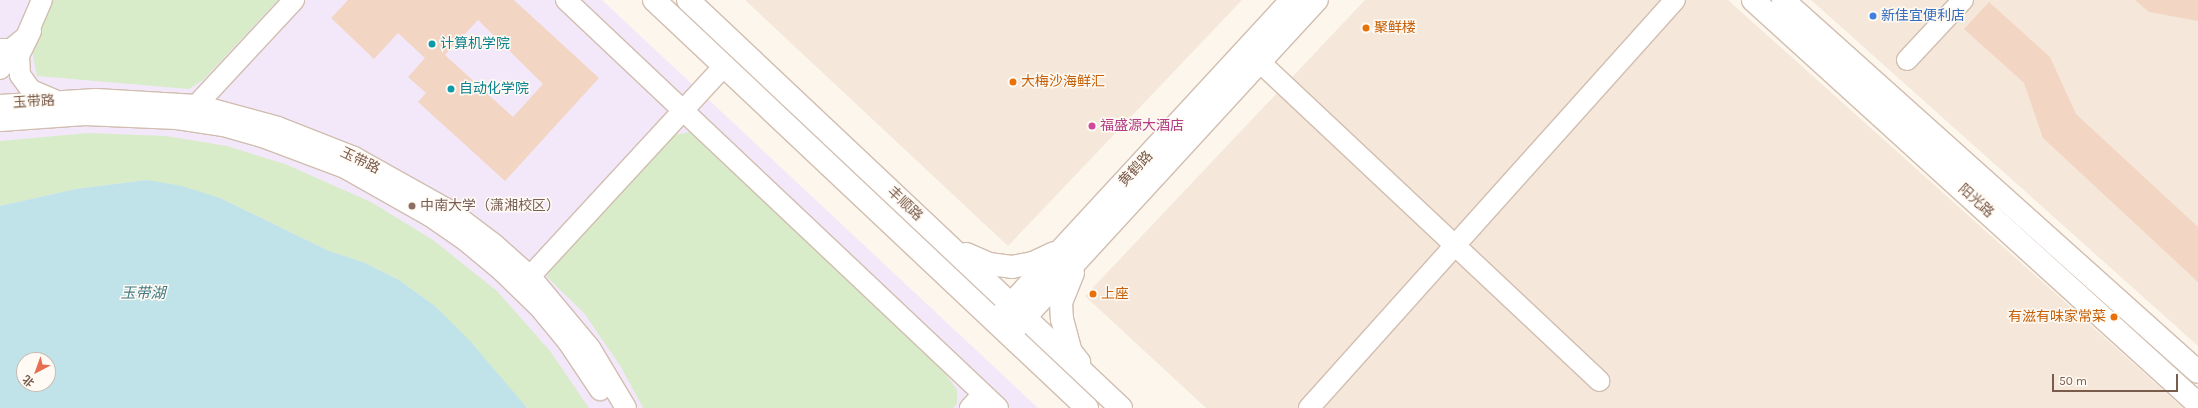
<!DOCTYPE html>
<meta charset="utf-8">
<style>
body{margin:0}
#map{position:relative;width:2198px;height:408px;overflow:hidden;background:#fdf6ec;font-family:Karla,"Noto Sans SC",sans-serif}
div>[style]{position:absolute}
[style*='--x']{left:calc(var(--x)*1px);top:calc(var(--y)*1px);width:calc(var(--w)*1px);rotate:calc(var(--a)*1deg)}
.residential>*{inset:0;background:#f5e8da}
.education>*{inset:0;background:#f3e8fa}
.green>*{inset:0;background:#d8ecc9}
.water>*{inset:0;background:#bfe3e8}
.building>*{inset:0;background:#f3d5c3}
.roads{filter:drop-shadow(1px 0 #d1beb0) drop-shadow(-1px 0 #d1beb0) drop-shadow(0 1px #d1beb0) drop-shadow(0 -1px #d1beb0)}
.minor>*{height:20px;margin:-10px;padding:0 10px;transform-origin:10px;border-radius:10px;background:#fff}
.tertiary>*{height:22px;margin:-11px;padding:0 11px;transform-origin:11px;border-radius:11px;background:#fff}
.secondary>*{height:22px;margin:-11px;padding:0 11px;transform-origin:11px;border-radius:11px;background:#fff}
.dots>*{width:11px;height:11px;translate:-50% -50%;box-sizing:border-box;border:2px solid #fffaf3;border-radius:50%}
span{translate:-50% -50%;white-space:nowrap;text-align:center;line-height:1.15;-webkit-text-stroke:3px #fffaf3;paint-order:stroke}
.shop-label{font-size:14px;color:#366cbe}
.left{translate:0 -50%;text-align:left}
.food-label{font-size:14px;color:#c56008}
.right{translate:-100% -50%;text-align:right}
.culture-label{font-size:14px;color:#0d838f}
.street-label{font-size:14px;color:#7a5c4d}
.hotel-label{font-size:14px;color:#b23c85}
.education-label{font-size:14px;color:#785e54}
.water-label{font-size:15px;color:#437c86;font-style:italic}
.north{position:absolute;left:16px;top:352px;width:40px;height:40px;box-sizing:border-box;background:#fffaf3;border:1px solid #cabbb1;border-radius:50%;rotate:221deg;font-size:11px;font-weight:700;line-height:16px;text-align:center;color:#7a5c4d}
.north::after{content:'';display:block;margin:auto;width:14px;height:18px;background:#e76f51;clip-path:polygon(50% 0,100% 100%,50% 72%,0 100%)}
.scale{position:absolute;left:2052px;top:374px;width:126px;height:18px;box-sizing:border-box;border:2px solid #7a5c4d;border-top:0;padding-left:5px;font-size:12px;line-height:14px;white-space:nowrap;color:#7a5c4d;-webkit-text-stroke:3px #fffaf3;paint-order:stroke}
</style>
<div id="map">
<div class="residential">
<i style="clip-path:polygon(745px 0,1242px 0,1008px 246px)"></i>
<i style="clip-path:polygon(1365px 0,1728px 0,2183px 408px,1206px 408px,1085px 296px)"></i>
<i style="clip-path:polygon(1811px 0,2198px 0,2198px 346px)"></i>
</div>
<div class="education">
<i style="clip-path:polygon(evenodd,0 0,602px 0,1038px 408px,0 408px,0 0,24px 360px,48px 360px,48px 384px,24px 384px,24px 360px)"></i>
</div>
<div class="green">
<i style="clip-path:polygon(47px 0,278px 0,203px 80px,189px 89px,37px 76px,31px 46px)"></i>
<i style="clip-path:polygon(695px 131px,942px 369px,957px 390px,957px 404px,953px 408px,643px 408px,621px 367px,584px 313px,547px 277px,555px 258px,668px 136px)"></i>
<i style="clip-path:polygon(88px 133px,166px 136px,227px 146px,285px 164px,371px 202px,433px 240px,497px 291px,550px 351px,589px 408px,527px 408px,435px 306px,399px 280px,363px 262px,329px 251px,220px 198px,147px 180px,76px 189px,0 206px,0 141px)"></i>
</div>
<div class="water">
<i style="clip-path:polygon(evenodd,147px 180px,182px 186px,220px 198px,329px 251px,363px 262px,399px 280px,435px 306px,471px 342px,527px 408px,0 408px,0 206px,76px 189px,147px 180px,24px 360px,48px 360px,48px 384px,24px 384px,24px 360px)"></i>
</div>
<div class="building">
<i style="clip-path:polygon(evenodd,348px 0,514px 0,599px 78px,505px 181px,418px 102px,426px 93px,408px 77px,425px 58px,398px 33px,374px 59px,331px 18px,348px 0,478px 20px,543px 84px,513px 117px,445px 55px,478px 20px)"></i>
<i style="clip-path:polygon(2135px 0,2198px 0,2198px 21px,2149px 12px)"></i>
<i style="clip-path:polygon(1989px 2px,2050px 57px,2076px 114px,2198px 227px,2198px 282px,2043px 138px,2024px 83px,1964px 29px)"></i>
</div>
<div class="roads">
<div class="minor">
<i style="--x:566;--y:0;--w:594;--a:43.36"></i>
<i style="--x:31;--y:31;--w:28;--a:116"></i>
<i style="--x:19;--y:56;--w:19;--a:87"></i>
<i style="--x:20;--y:75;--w:19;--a:54"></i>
<i style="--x:31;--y:90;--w:25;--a:23"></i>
<i style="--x:0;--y:49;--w:11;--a:0"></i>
<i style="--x:11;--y:49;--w:19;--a:-39"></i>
<i style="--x:26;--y:37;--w:40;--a:-66.6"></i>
<i style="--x:1248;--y:51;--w:482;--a:43.2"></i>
<i style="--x:1907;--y:60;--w:82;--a:-47"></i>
<i style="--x:0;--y:69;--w:34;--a:-47"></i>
<i style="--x:0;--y:105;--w:96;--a:-3.6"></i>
<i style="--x:96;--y:99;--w:101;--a:3.4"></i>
<i style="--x:197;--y:105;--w:84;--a:15.2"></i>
<i style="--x:278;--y:127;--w:82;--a:21.5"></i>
<i style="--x:354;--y:157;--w:109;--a:29.2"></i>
<i style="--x:449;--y:210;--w:56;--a:37.1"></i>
<i style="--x:494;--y:244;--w:48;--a:41.6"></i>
<i style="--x:530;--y:276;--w:94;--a:50.2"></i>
<i style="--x:590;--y:348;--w:70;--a:59"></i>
<i style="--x:190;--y:112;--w:153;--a:-47.1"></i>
<i style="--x:0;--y:121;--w:85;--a:-4"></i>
<i style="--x:85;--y:115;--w:92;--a:2.5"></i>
<i style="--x:177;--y:119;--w:47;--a:8.7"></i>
<i style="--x:223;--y:126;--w:41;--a:15.8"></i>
<i style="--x:262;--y:137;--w:89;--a:20.5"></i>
<i style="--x:345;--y:168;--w:98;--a:29.5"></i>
<i style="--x:430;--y:216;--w:44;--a:34.8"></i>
<i style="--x:466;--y:241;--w:47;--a:39.8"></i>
<i style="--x:502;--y:271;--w:52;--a:44.2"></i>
<i style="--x:539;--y:307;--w:45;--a:50.4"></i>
<i style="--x:568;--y:342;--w:58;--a:56.3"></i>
<i style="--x:522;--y:285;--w:299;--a:-47.3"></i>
<i style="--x:970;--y:408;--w:19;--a:-47"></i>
<i style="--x:1309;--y:408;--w:548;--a:-48.11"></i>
</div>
<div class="tertiary">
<i style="--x:1753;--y:0;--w:601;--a:42.24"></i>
<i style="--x:1783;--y:0;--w:557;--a:41.87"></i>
</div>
<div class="secondary">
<i style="--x:654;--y:0;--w:595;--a:43.3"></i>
<i style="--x:688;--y:0;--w:595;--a:43.3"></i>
<i style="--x:966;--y:254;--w:25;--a:23"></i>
<i style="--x:989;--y:264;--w:23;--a:7"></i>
<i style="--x:1012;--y:267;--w:21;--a:-11"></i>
<i style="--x:1033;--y:263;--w:23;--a:-25"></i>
<i style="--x:1073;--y:273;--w:31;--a:112"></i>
<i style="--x:1061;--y:302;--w:17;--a:87"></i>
<i style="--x:1062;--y:319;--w:34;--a:75"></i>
<i style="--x:1071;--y:352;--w:13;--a:51"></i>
<i style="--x:1001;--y:315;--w:429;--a:-47.3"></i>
<i style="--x:1015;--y:328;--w:446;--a:-47.4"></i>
</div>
</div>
<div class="dots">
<i style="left:1873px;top:16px;background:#3f7fe0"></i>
<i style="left:1366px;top:28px;background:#e8710a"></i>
<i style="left:432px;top:44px;background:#0f9aa8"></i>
<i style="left:1013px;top:82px;background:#e8710a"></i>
<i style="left:451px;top:89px;background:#0f9aa8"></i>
<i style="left:1092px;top:126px;background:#d1479c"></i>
<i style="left:412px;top:206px;background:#8d6e63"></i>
<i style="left:1093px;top:294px;background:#e8710a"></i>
<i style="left:2114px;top:317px;background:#e8710a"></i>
</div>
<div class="shop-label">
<span class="left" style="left:1881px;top:16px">新佳宜便利店</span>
</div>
<div class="food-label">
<span class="left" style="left:1374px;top:28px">聚鲜楼</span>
<span class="left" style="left:1021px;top:82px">大梅沙海鲜汇</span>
<span class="left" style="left:1101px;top:294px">上座</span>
<span class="right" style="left:2106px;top:317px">有滋有味家常菜</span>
</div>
<div class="culture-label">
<span class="left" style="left:440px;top:44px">计算机学院</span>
<span class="left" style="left:459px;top:89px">自动化学院</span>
</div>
<div class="street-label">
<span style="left:34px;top:102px;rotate:-4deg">玉带路</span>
<span style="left:360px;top:161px;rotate:26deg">玉带路</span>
<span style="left:1136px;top:169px;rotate:-47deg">黄鹤路</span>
<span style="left:1976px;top:201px;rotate:42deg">阳光路</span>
<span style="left:905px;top:204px;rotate:43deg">丰顺路</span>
</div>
<div class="hotel-label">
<span class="left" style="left:1100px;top:126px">福盛源大酒店</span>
</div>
<div class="education-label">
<span class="left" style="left:420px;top:206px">中南大学（潇湘校区）</span>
</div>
<div class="water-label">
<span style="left:143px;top:294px">玉带湖</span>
</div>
<div class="north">北</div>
<div class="scale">50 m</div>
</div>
